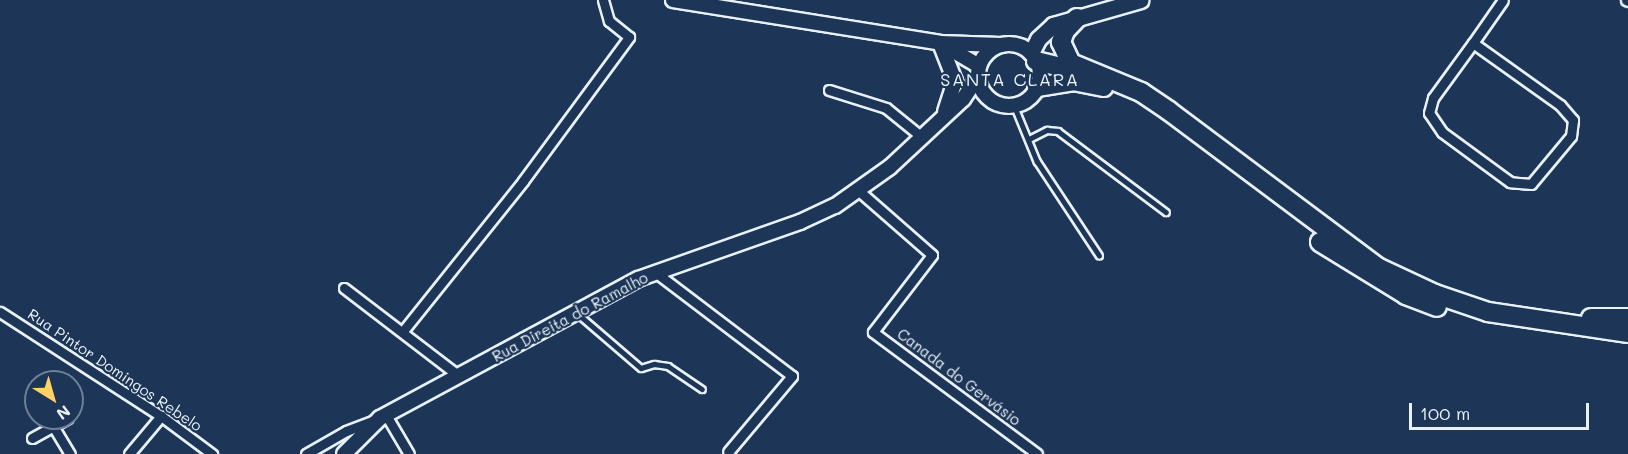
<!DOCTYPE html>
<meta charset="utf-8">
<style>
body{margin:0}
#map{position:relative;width:1628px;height:454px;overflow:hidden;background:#1d3557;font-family:Mali,sans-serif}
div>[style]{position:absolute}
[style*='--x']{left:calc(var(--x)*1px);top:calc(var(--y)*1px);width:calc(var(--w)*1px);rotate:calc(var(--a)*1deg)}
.roads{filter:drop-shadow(2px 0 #e8f1f8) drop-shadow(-2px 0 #e8f1f8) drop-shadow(0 2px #e8f1f8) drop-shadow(0 -2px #e8f1f8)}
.lane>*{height:4.5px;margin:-2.25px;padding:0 2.25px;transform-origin:2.25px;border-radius:2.25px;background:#1d3557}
.street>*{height:9px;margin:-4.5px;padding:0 4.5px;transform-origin:4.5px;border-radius:4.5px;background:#1d3557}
.secondary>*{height:14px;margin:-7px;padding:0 7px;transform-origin:7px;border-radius:7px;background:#1d3557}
.secondary>.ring{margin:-7px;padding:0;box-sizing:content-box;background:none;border:14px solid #1d3557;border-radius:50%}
.primary>*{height:15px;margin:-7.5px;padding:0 7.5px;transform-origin:7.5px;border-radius:7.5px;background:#1d3557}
.highway>*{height:18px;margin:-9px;padding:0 9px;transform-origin:9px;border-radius:9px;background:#1d3557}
span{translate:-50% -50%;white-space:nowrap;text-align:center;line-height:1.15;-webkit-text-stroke:4.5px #1d3557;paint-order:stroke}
.street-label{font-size:15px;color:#e8f1f8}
.quarter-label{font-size:18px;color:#e8f1f8;letter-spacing:1.5px}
.north{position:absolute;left:24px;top:370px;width:60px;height:60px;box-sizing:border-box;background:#1d3557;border:2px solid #6e8097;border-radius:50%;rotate:143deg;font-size:16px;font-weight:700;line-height:24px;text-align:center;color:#e8f1f8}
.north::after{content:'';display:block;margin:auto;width:21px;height:27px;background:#ffd166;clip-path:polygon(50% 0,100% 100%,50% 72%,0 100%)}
.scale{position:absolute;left:1409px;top:403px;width:180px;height:27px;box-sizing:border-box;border:3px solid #e8f1f8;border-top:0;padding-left:8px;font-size:18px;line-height:21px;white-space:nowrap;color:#e8f1f8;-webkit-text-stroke:4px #1d3557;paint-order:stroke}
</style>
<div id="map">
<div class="roads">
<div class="lane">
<i style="--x:1014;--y:105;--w:61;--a:67.7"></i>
<i style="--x:1037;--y:161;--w:113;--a:56.6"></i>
<i style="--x:1029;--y:139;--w:20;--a:-27"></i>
<i style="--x:1047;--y:130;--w:11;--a:5"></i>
<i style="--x:1058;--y:131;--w:135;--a:36.9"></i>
<i style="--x:578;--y:314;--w:83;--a:40.6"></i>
<i style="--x:641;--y:368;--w:14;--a:-17"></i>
<i style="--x:654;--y:364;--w:14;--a:8"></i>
<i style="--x:668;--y:366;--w:41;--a:34.1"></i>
</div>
<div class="street">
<i style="--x:1626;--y:0;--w:2;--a:27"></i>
<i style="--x:1473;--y:43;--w:107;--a:35.5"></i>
<i style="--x:1560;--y:105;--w:20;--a:49"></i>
<i style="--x:1573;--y:120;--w:16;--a:97"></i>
<i style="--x:1571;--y:136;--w:62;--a:129.8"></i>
<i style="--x:1531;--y:184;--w:21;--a:-175"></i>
<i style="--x:1510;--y:182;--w:84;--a:-143.7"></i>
<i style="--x:1442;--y:132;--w:23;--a:-124"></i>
<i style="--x:1429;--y:113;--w:16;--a:-75"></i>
<i style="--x:1433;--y:98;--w:68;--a:-54"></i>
<i style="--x:1473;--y:43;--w:52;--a:-55.1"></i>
<i style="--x:829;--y:90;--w:60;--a:17.5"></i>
<i style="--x:886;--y:108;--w:46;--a:38.9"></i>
<i style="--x:859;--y:191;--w:97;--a:41.2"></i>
<i style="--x:932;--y:255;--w:97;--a:127.5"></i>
<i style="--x:873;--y:332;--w:204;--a:36.6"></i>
<i style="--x:655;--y:272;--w:172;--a:37.2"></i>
<i style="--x:792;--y:376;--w:99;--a:130.1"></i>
<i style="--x:344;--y:288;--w:145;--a:37.4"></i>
<i style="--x:0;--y:312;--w:192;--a:32.9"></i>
<i style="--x:161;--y:416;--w:64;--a:36.7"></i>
<i style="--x:403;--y:331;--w:192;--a:-51.3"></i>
<i style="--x:523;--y:181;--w:179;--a:-53.6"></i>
<i style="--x:629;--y:37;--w:26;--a:-141"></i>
<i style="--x:609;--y:21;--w:22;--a:-106"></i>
<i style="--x:386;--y:415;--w:45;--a:59.5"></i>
<i style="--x:53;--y:426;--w:33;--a:59"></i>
<i style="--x:32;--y:438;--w:41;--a:-29.1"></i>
<i style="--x:129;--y:454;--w:50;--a:-49.9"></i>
<i style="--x:306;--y:454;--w:46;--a:-29.9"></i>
<i style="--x:346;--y:431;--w:31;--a:-21"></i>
</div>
<div class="secondary">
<i style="--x:673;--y:0;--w:270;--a:9.1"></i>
<i style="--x:940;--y:43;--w:61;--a:1.9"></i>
<i style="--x:940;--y:43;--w:41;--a:68.5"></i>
<i style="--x:955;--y:81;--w:32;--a:108"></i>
<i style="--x:940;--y:43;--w:45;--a:30.5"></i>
<i class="ring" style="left:978px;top:44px;width:48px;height:48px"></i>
<i style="--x:344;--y:454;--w:51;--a:-45"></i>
<i style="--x:380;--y:418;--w:293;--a:-28.3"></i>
<i style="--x:638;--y:279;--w:172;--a:-19.4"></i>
<i style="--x:800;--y:222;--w:38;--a:-25"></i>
<i style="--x:835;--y:206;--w:67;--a:-35.3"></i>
<i style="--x:890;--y:167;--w:100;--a:-43"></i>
<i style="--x:963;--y:99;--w:27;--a:-56"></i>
</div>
<div class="primary">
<i style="--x:1031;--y:53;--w:16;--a:-63"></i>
<i style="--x:1038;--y:39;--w:21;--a:-43"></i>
<i style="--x:1053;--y:25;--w:91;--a:-15.9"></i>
</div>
<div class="highway">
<i style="--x:1077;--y:18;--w:18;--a:133"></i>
<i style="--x:1065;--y:31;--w:12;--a:110"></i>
<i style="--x:1061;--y:42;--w:23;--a:65"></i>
<i style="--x:1071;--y:63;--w:76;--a:22.5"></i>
<i style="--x:1141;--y:92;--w:34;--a:34"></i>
<i style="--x:1169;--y:111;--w:262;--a:36.8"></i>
<i style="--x:1379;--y:268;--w:62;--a:24.9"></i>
<i style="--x:1435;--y:294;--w:56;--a:18.8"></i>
<i style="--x:1488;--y:312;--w:142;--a:8.5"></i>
<i style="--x:1036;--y:61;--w:43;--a:13.4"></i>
<i style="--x:1037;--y:87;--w:36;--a:-9"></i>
<i style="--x:1073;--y:81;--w:31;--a:11"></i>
<i style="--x:1320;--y:242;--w:101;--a:31.6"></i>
<i style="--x:1406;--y:295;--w:33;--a:21"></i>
<i style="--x:1591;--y:318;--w:37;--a:0"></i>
</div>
</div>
<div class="street-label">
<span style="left:570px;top:317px;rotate:-28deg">Rua Direita do Ramalho</span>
<span style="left:115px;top:370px;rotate:34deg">Rua Pintor Domingos Rebelo</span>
<span style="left:959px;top:377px;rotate:37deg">Canada do Gervásio</span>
</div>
<div class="quarter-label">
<span style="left:1010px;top:79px">SANTA CLARA</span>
</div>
<div class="north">N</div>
<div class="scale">100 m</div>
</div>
